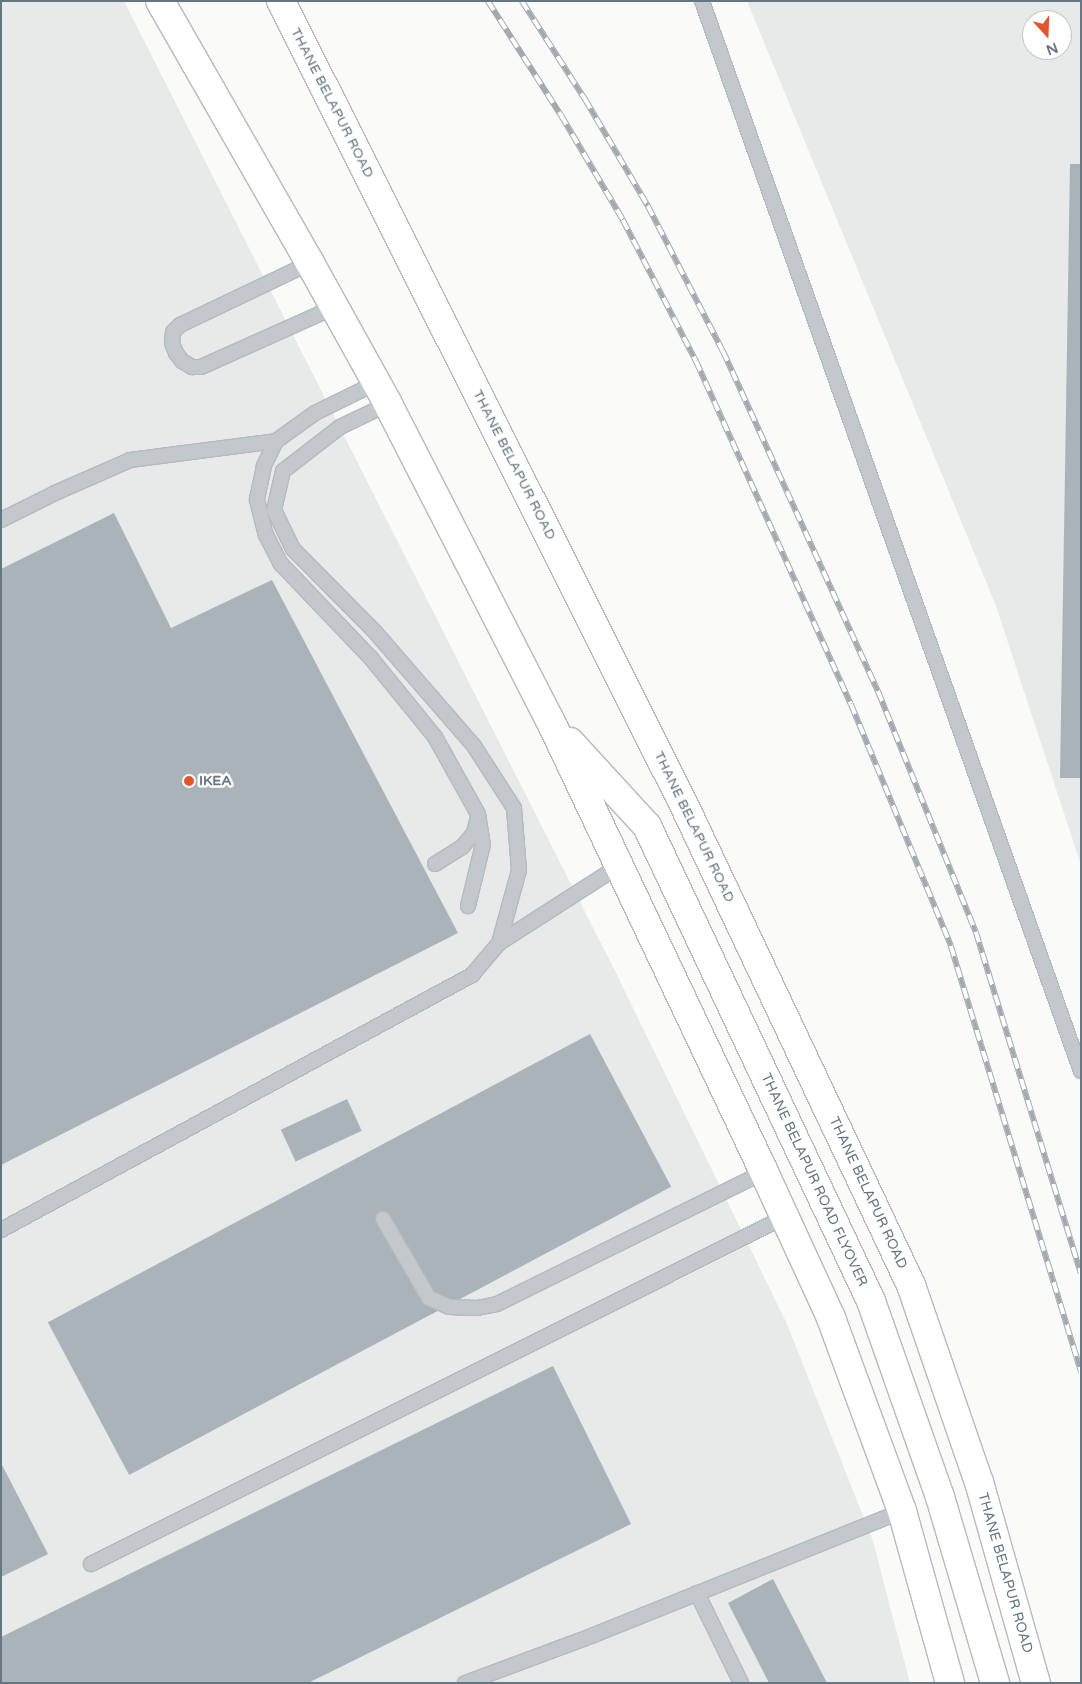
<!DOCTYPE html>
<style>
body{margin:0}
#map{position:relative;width:1082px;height:1684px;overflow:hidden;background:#fafaf8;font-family:"Varela Round",sans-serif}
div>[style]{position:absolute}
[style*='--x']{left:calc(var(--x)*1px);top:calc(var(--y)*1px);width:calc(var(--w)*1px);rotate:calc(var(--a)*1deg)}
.built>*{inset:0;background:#e8e9e9}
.building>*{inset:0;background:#aab3b9;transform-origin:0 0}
.roads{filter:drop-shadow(1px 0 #b5babe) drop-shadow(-1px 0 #b5babe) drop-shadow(0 1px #b5babe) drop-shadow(0 -1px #b5babe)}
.lane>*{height:14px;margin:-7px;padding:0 7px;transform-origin:7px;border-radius:7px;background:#c3c8cc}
.primary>*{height:28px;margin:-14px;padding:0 14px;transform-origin:14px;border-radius:14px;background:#fff}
.rail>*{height:5.5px;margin-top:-2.75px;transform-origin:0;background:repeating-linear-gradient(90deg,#fff 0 11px,#a2aab0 0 22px);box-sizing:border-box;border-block:1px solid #a2aab0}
.dots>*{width:14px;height:14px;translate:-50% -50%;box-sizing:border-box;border:2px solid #fff;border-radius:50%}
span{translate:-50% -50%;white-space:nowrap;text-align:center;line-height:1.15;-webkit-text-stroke:5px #fff;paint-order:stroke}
.street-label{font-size:14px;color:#657683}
.poi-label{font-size:14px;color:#657683;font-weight:700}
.left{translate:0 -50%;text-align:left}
.frame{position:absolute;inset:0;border:2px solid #657683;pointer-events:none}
.north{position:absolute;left:1022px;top:10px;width:50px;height:50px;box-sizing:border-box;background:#fff;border:1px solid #c1c8cd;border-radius:50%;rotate:160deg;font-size:14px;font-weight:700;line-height:20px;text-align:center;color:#657683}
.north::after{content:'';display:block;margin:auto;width:18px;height:22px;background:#e4572e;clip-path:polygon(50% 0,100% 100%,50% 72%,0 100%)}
</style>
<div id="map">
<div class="built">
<i style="clip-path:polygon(1px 1px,124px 1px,616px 973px,787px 1324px,873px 1541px,910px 1683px,1px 1683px)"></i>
<i style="clip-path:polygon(evenodd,747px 1px,1081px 1px,1081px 865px,996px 606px,747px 1px,1032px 20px,1062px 20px,1062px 50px,1032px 50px,1032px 20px)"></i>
</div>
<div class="building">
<i style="clip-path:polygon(1070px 164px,1081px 164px,1081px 778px,1060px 778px)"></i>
<i style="clip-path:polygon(114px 513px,171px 628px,272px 580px,458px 933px,1px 1165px,1px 569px)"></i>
<i style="left:590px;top:1034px;width:173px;height:614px;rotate:62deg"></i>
<i style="left:347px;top:1099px;width:35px;height:73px;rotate:65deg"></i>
<i style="clip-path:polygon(553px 1366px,631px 1524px,308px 1683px,1px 1683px,1px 1637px)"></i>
<i style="clip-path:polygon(1px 1463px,48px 1554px,1px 1577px)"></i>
<i style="clip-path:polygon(773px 1579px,827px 1683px,769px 1683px,728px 1603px)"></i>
</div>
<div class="roads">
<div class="lane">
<i style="--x:702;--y:1;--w:1135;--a:70.5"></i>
<i style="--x:310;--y:263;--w:144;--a:154.5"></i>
<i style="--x:180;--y:325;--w:10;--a:135"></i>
<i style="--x:173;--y:332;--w:11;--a:95"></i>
<i style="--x:172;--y:343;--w:11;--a:68"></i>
<i style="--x:176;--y:353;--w:10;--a:53"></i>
<i style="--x:182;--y:361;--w:12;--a:31"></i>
<i style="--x:192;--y:367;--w:9;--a:0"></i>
<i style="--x:201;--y:367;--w:147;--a:-24.1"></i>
<i style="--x:388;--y:404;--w:53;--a:154.4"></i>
<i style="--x:340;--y:427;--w:72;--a:142.3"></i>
<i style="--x:283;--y:471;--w:40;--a:103"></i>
<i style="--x:274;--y:510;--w:43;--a:64"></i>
<i style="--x:293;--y:549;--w:117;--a:45.3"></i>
<i style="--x:375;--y:632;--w:151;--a:49"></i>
<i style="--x:474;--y:746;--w:74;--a:57.2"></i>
<i style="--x:514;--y:808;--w:62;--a:85.4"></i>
<i style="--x:519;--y:870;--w:76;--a:105.3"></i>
<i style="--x:276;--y:441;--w:28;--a:116"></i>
<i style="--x:264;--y:466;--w:35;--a:102"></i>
<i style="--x:257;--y:500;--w:36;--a:76"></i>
<i style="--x:266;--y:535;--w:33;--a:63"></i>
<i style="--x:281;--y:564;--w:129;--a:46.3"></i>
<i style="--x:370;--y:657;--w:103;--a:50.9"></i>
<i style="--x:435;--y:737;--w:88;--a:60.8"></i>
<i style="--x:478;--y:814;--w:30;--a:81"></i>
<i style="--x:483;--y:844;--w:64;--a:103.6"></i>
<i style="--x:1;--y:520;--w:60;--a:-26.6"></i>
<i style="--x:55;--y:493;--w:82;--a:-23.7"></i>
<i style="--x:130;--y:460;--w:147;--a:-7.4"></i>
<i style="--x:276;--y:441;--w:48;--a:-35.7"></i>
<i style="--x:315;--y:413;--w:68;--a:-26.2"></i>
<i style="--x:435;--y:864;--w:32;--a:-32"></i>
<i style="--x:462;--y:847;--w:18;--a:-49"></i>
<i style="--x:474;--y:833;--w:16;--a:-76"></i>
<i style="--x:383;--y:1219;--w:91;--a:59.8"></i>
<i style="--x:429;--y:1298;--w:22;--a:24"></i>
<i style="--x:449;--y:1307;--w:28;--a:2"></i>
<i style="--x:477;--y:1308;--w:20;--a:-11"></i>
<i style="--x:497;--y:1304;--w:298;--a:-26.3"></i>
<i style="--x:1;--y:1230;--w:536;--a:-28.43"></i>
<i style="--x:472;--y:975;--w:42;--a:-49.8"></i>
<i style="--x:499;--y:943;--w:143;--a:-32.7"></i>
<i style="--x:91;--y:1564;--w:776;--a:-26.57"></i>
<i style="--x:697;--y:1593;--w:100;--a:63.9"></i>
<i style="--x:465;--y:1683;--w:138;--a:-20.4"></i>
<i style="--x:594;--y:1635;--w:332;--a:-21.9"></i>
</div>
<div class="primary">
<i style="--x:160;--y:1;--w:302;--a:60.2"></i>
<i style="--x:310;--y:263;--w:161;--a:61"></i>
<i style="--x:388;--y:404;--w:355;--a:62.9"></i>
<i style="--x:550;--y:720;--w:500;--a:64.66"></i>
<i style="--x:764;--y:1172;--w:161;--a:65.3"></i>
<i style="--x:831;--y:1318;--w:206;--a:69.8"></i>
<i style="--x:902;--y:1511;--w:179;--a:74.4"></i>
<i style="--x:281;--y:1;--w:902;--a:63.38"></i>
<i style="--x:685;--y:807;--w:529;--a:64.7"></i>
<i style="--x:911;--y:1285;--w:208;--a:71"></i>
<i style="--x:979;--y:1482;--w:209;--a:74.2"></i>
<i style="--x:570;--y:742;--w:114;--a:47.5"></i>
<i style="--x:647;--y:826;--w:525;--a:64.75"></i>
<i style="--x:871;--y:1301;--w:208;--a:70.6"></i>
<i style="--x:940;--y:1497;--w:194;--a:73.5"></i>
</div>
</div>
<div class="rail">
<i style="--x:488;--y:1;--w:135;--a:57.4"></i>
<i style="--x:561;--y:115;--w:122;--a:59.4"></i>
<i style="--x:623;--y:220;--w:159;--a:62.6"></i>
<i style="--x:696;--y:361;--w:376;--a:65.7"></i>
<i style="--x:851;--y:704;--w:262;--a:67.5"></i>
<i style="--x:951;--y:946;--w:445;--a:73"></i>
<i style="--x:522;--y:1;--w:117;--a:57.3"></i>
<i style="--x:585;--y:99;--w:124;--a:59.5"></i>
<i style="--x:648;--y:206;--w:163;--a:62.7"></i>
<i style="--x:723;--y:351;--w:374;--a:65.5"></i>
<i style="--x:878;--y:691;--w:260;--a:67.9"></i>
<i style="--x:976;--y:932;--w:357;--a:72.9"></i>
</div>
<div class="dots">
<i style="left:189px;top:781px;background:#e4572e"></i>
</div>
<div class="street-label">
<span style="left:332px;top:103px;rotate:63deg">THANE BELAPUR ROAD</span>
<span style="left:514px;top:465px;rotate:63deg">THANE BELAPUR ROAD</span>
<span style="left:694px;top:827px;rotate:64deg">THANE BELAPUR ROAD</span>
<span style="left:814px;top:1180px;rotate:65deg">THANE BELAPUR ROAD FLYOVER</span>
<span style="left:868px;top:1193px;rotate:65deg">THANE BELAPUR ROAD</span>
<span style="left:1005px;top:1573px;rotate:74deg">THANE BELAPUR ROAD</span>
</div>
<div class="poi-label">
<span class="left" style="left:199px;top:781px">IKEA</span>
</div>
<div class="frame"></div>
<div class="north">N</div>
</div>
